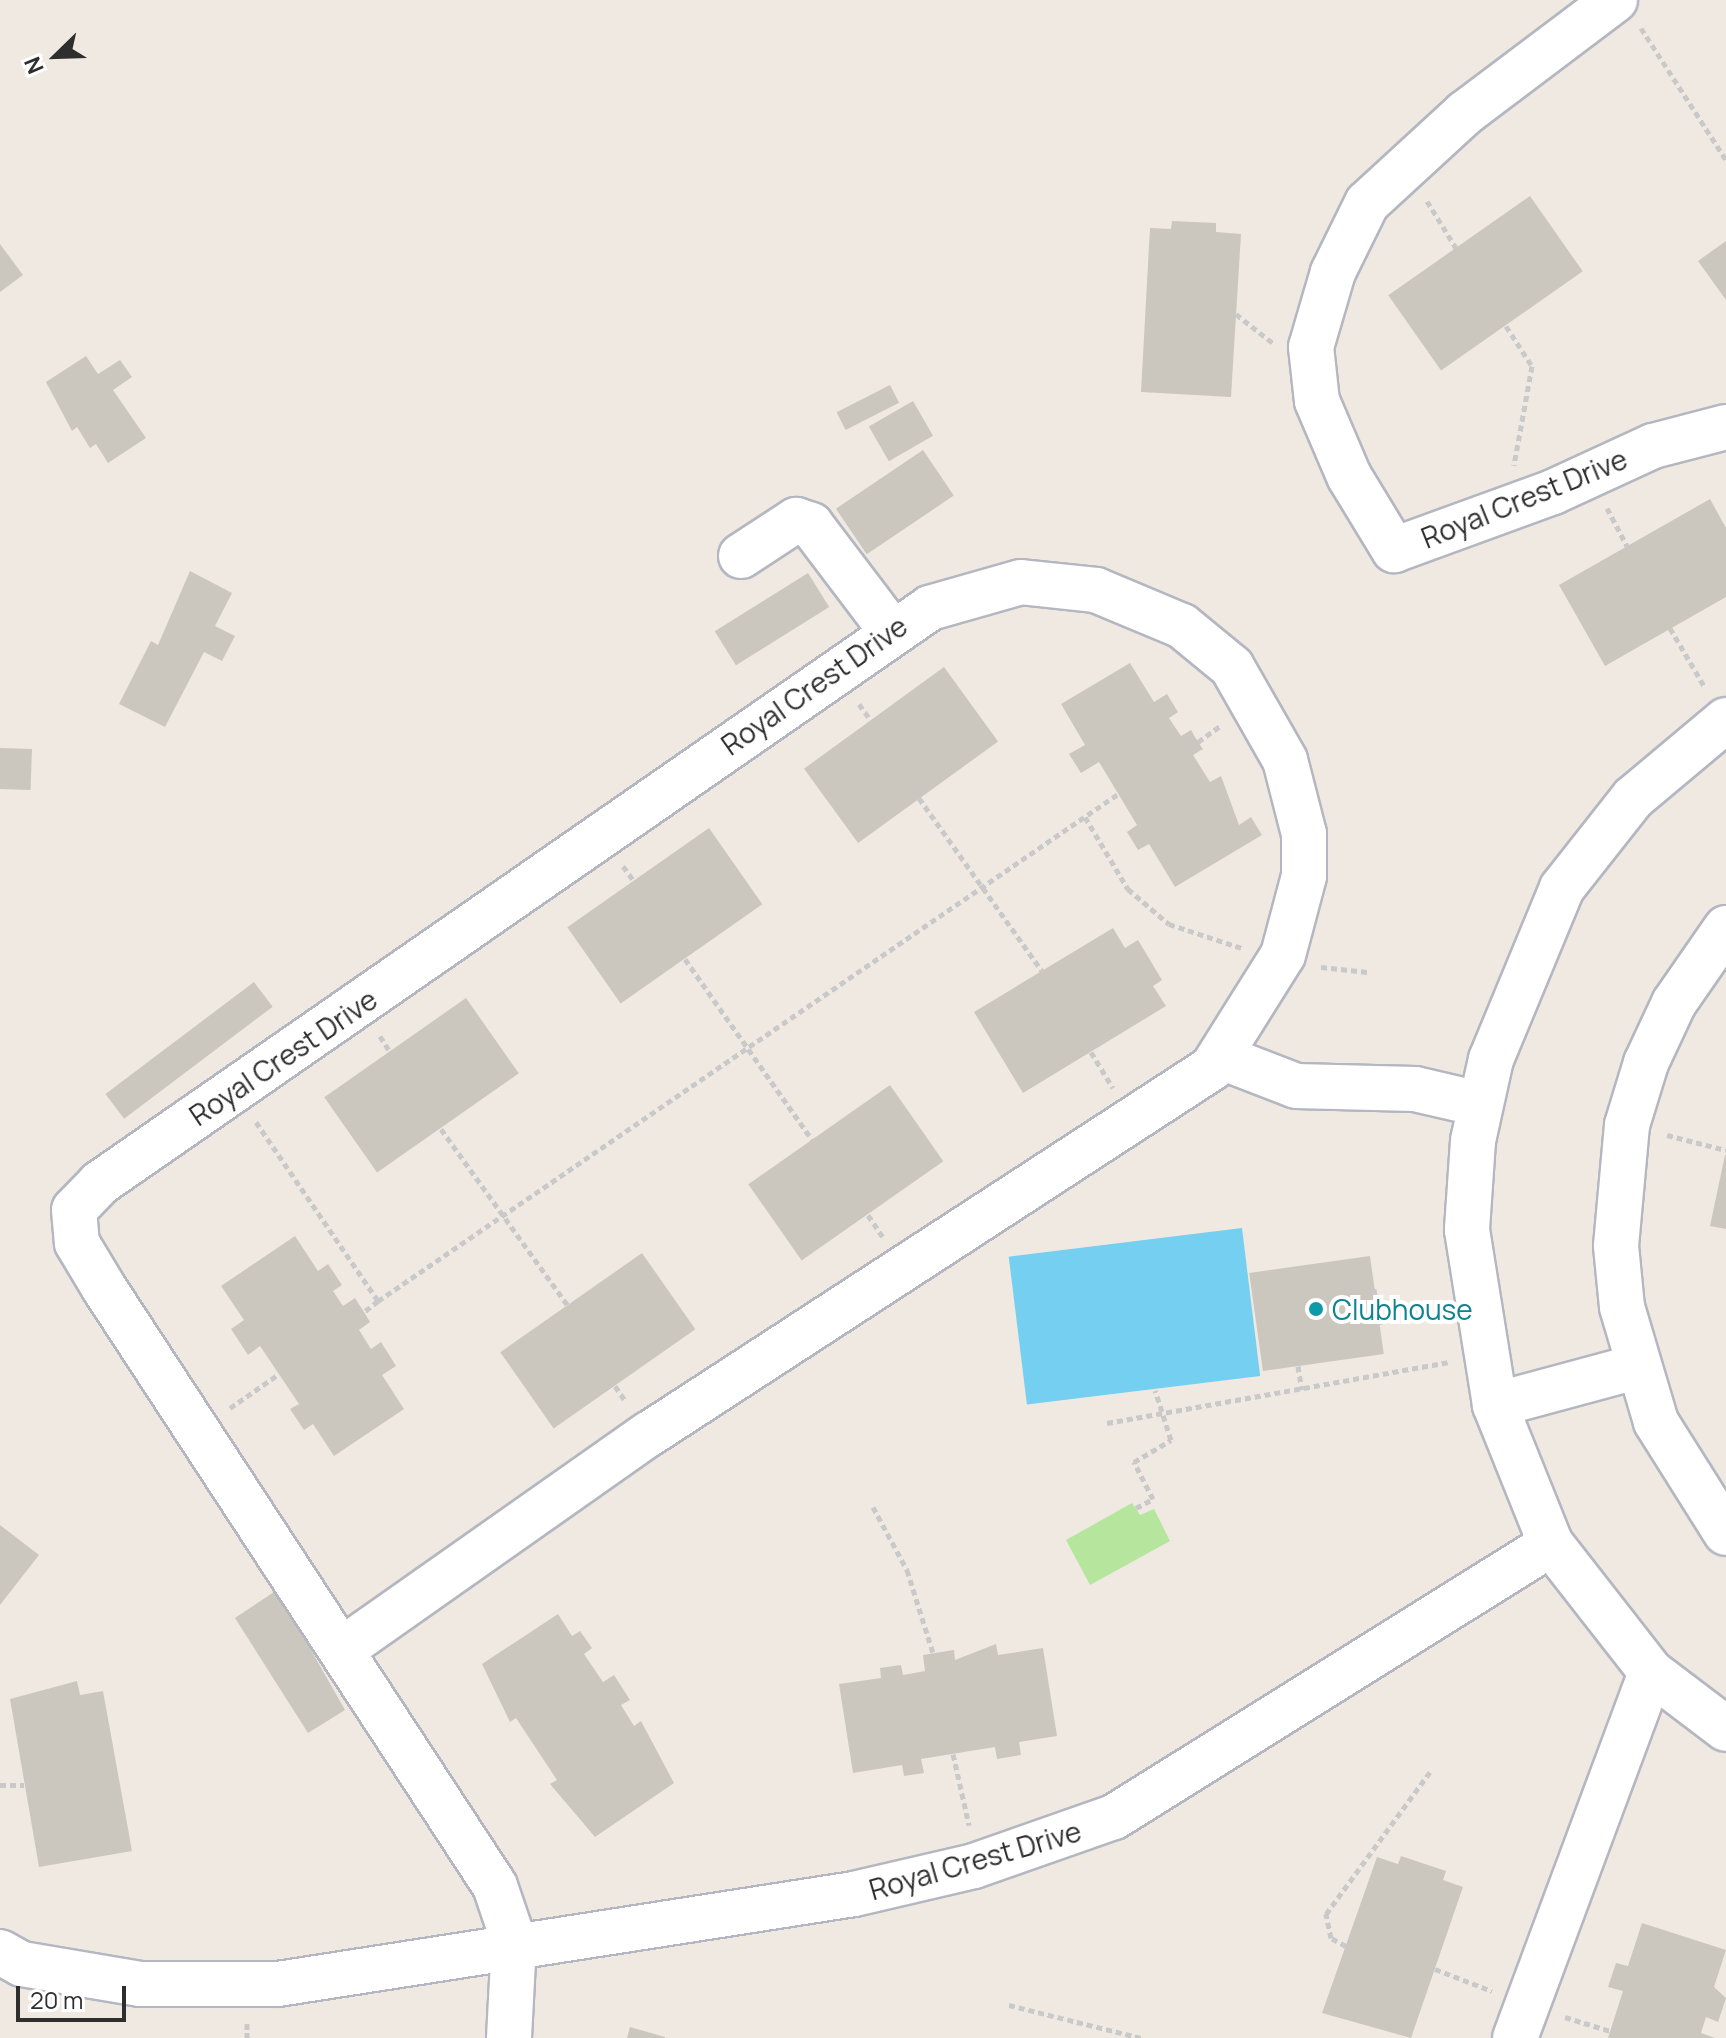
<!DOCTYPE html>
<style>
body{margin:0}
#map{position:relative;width:1726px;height:2038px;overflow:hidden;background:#efe9e1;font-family:Manrope,sans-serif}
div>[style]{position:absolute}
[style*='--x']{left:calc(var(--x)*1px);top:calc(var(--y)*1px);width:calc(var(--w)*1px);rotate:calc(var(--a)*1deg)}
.green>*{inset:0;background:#b6e59e}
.water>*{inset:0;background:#75cff0;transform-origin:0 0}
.building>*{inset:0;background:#cbc7bf;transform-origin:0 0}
.path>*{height:5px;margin-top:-2.5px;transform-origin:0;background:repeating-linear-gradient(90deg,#c9c9c9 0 6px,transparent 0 10px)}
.roads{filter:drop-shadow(2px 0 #b4b7c1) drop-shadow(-2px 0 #b4b7c1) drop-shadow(0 2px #b4b7c1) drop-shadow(0 -2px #b4b7c1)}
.minor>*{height:44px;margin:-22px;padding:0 22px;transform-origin:22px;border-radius:22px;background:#fff}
.dots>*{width:22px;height:22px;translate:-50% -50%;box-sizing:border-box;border:4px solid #fff;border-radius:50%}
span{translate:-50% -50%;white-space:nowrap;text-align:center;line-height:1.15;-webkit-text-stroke:8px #fff;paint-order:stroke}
.street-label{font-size:28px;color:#2e2e2e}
.culture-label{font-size:28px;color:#0d838f}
.left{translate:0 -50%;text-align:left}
.north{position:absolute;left:16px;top:16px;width:80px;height:80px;-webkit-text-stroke:6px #fff;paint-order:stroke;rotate:247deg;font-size:22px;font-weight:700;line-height:32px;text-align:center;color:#2e2e2e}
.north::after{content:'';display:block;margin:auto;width:28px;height:36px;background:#2e2e2e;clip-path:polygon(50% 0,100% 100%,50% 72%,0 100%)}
.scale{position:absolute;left:16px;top:1986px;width:110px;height:36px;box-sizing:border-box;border:4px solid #2e2e2e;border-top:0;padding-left:10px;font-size:24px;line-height:28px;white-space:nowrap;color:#2e2e2e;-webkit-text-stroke:6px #fff;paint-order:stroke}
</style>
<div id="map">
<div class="green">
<i style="clip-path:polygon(1132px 1503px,1140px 1515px,1154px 1509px,1170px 1541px,1090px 1585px,1066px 1540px)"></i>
</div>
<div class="water">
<i style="left:1242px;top:1228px;width:149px;height:235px;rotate:83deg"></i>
</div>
<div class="building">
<i style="left:1530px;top:196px;width:92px;height:173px;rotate:55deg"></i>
<i style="clip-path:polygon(1172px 221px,1216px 223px,1216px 232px,1241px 234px,1231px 397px,1141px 392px,1150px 228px,1171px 229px)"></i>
<i style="clip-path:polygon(1726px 241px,1726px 300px,1698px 261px)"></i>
<i style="clip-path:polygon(0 244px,23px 275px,0 292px)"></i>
<i style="clip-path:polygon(86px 356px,98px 374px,120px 360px,132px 377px,113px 390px,146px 438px,108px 463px,96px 444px,90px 448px,77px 427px,72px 431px,46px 382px)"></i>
<i style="left:890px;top:385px;width:20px;height:60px;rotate:63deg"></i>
<i style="left:913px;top:401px;width:40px;height:51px;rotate:60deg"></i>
<i style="left:923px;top:450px;width:55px;height:105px;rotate:56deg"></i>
<i style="clip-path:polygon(1710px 499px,1726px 528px,1726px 597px,1605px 666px,1559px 585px)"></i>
<i style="clip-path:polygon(190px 571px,232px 593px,215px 626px,235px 636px,222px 661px,204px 652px,165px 727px,119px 704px,151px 641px,158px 645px)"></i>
<i style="left:808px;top:573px;width:40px;height:110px;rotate:58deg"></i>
<i style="clip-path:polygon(1130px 663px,1154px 702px,1167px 694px,1178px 712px,1169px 718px,1181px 736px,1191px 730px,1198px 742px,1203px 749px,1193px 755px,1210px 782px,1221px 776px,1239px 825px,1251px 817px,1262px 835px,1175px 887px,1149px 844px,1138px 850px,1127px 832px,1137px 825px,1099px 762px,1081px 773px,1069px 754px,1085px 745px,1061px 704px)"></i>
<i style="left:944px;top:667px;width:92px;height:173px;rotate:54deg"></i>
<i style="left:0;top:748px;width:32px;height:41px;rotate:2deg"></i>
<i style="left:709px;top:828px;width:93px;height:173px;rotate:55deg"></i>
<i style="clip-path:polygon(1113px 928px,1125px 948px,1138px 940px,1162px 980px,1153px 986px,1166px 1006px,1023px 1093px,974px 1012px)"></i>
<i style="left:254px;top:982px;width:31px;height:186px;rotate:53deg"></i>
<i style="left:466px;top:998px;width:92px;height:173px;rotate:55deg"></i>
<i style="left:890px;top:1085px;width:93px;height:173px;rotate:55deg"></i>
<i style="clip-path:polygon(1725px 1155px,1726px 1155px,1726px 1229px,1710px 1226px)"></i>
<i style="clip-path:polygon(295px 1236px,318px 1271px,328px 1264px,342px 1285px,333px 1291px,343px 1306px,355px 1298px,364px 1312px,370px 1322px,359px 1330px,371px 1349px,381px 1342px,396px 1366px,382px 1375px,404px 1409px,334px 1456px,313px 1424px,304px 1430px,290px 1409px,299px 1404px,260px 1346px,248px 1355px,231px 1329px,244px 1320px,221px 1286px)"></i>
<i style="left:642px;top:1253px;width:93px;height:173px;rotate:55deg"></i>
<i style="left:1370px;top:1256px;width:99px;height:122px;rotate:82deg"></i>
<i style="clip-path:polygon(0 1525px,39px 1555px,0 1605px)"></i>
<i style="clip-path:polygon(277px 1590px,345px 1710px,308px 1733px,235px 1618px)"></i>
<i style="clip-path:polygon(558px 1614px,572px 1636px,580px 1631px,592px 1648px,584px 1654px,603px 1682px,614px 1675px,630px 1700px,621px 1705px,634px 1726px,641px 1721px,674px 1783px,595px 1837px,550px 1784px,557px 1780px,516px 1718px,510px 1722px,482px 1664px)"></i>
<i style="clip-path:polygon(996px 1644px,998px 1655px,1043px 1648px,1057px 1736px,1019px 1742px,1021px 1755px,997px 1759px,995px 1747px,921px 1759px,924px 1773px,904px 1776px,902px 1765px,853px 1773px,839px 1684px,881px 1678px,880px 1668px,901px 1665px,903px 1675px,925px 1671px,923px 1655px,954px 1650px,955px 1660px)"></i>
<i style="clip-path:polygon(77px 1681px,80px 1695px,103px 1691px,132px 1851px,39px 1867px,10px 1699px)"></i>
<i style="clip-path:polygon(1401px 1856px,1446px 1871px,1443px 1880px,1463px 1887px,1411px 2038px,1322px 2013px,1377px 1857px,1398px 1864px)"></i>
<i style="clip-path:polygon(1642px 1923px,1726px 1950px,1714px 1987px,1726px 1998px,1718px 2022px,1706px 2017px,1701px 2033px,1715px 2038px,1608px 2038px,1623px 1991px,1608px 1987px,1616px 1963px,1628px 1966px)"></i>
<i style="clip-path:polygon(630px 2027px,665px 2037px,665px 2038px,627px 2038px)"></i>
</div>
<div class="path">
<i style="--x:1641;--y:28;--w:157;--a:57.2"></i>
<i style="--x:1427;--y:201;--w:55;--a:58.3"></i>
<i style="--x:1236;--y:314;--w:48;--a:38.3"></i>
<i style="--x:1506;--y:326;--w:48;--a:57"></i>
<i style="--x:1532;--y:366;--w:101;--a:100.3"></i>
<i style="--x:1607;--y:508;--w:43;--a:62.2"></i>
<i style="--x:1670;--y:628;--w:67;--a:59.6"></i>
<i style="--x:859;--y:704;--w:19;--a:54"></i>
<i style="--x:1198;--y:742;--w:27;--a:-36"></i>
<i style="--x:919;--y:798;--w:212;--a:54.6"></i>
<i style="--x:1085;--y:817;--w:84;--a:59.2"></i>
<i style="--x:1128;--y:889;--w:54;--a:40.5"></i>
<i style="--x:1169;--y:924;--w:77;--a:18.2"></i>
<i style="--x:623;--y:866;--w:19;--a:54"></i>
<i style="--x:685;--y:959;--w:221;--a:54.9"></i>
<i style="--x:1321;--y:967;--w:47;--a:6.1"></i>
<i style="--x:380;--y:1036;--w:19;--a:58"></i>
<i style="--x:1091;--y:1052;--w:42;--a:58.6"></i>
<i style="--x:256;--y:1122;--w:217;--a:55.7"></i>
<i style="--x:378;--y:1301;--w:18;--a:142"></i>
<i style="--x:441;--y:1129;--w:218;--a:54.3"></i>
<i style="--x:1667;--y:1135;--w:61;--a:14.3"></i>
<i style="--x:868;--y:1215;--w:27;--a:56"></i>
<i style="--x:1374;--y:1289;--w:39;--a:81"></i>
<i style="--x:378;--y:1301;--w:897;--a:-34.42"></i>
<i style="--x:1298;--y:1366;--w:24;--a:81"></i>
<i style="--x:615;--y:1386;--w:19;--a:55"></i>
<i style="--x:230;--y:1408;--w:60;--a:-34.8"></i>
<i style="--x:1107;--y:1423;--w:346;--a:-10.1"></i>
<i style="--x:873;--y:1507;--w:72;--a:61.6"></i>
<i style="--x:907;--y:1570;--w:87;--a:72.6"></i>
<i style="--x:1136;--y:1508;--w:19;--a:-28"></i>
<i style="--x:1153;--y:1499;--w:42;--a:-117.2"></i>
<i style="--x:1134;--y:1462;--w:43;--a:-30.7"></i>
<i style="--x:1171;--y:1440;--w:52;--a:-107.7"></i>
<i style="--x:953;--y:1754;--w:73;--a:77.3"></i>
<i style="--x:0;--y:1785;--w:24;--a:0"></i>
<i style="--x:1346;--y:1946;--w:17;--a:-152"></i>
<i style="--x:1331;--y:1938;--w:25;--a:-102"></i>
<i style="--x:1326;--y:1914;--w:176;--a:-53.8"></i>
<i style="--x:1435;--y:1969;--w:61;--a:21.1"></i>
<i style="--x:1009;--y:2005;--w:136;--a:14"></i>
<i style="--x:1565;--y:2017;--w:47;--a:17.3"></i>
<i style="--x:247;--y:2023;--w:15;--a:90"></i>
</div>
<div class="roads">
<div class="minor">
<i style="--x:1615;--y:0;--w:188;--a:143"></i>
<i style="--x:1465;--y:113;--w:133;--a:137.4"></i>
<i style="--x:1367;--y:203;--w:77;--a:116.2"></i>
<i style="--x:1333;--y:272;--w:78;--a:106.3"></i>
<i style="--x:1311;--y:347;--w:54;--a:83.7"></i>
<i style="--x:1317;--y:401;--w:82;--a:66.9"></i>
<i style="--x:1349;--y:476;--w:87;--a:58.7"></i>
<i style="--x:1394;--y:550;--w:169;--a:-20"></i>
<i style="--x:1553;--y:492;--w:110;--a:-24.7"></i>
<i style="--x:1653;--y:446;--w:75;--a:-14.6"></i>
<i style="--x:741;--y:556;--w:66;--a:-33.2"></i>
<i style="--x:796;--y:520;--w:16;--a:18"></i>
<i style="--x:811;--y:525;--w:131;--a:52.8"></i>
<i style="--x:1726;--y:720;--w:121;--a:140"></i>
<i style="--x:1633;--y:798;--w:115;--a:128.3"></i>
<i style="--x:1562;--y:888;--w:185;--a:112.5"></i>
<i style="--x:1491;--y:1059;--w:84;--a:102.4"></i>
<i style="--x:1473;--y:1141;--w:89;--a:93.9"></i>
<i style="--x:1467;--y:1230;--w:177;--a:80.9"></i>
<i style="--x:1495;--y:1405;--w:150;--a:68.1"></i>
<i style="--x:1551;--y:1544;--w:162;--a:52"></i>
<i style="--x:1651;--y:1672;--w:94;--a:37.2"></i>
<i style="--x:1726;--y:928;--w:91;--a:124.7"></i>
<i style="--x:1674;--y:1003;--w:66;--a:115"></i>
<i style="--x:1646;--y:1063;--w:65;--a:107"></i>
<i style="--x:1627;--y:1125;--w:121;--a:95.2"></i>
<i style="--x:1616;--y:1246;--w:61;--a:84.4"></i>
<i style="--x:1622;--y:1307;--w:120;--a:73.5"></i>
<i style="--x:1656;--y:1422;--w:131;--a:57.8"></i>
<i style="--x:1221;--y:1057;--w:80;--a:21.1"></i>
<i style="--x:1296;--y:1086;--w:119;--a:1.4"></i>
<i style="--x:1415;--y:1089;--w:67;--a:13"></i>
<i style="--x:1495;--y:1405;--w:146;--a:-15.1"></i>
<i style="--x:344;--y:1648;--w:373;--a:-35.1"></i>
<i style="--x:649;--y:1434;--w:672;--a:-33.03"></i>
<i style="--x:1212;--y:1068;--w:133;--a:-57.9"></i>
<i style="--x:1283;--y:955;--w:82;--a:-75.1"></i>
<i style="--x:1304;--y:876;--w:42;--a:-90"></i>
<i style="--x:1304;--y:834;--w:76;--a:-104.4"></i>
<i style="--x:1285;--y:760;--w:107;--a:-119.7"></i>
<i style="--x:1232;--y:667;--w:65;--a:-140.6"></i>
<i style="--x:1182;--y:626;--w:93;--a:-157.3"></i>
<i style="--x:1096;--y:590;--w:75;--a:-173.9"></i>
<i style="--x:1021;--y:582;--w:95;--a:164.1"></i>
<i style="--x:930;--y:608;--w:1010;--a:145.29"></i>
<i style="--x:100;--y:1183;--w:37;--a:134"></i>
<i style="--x:74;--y:1210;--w:33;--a:85"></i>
<i style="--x:77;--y:1243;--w:52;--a:59"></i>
<i style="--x:104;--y:1288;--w:714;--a:56.82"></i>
<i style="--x:495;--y:1886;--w:59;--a:71.3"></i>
<i style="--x:514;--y:1942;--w:96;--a:93"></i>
<i style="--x:0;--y:1952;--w:25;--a:29"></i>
<i style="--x:22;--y:1964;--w:120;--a:9.6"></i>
<i style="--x:140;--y:1984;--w:138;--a:0"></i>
<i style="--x:278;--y:1984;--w:583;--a:-8.88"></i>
<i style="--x:854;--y:1894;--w:123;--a:-13.1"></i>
<i style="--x:974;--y:1866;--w:148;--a:-19.3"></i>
<i style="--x:1114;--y:1817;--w:515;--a:-31.99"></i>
<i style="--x:1515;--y:2038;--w:390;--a:-69.6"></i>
</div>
</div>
<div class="dots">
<i style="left:1316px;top:1309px;background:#0f9aa8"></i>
</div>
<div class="street-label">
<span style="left:1524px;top:498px;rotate:-22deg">Royal Crest Drive</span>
<span style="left:814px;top:685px;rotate:-35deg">Royal Crest Drive</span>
<span style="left:283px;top:1057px;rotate:-34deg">Royal Crest Drive</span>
<span style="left:975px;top:1860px;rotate:-16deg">Royal Crest Drive</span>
</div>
<div class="culture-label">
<span class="left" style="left:1332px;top:1309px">Clubhouse</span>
</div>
<div class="north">N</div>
<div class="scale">20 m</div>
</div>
